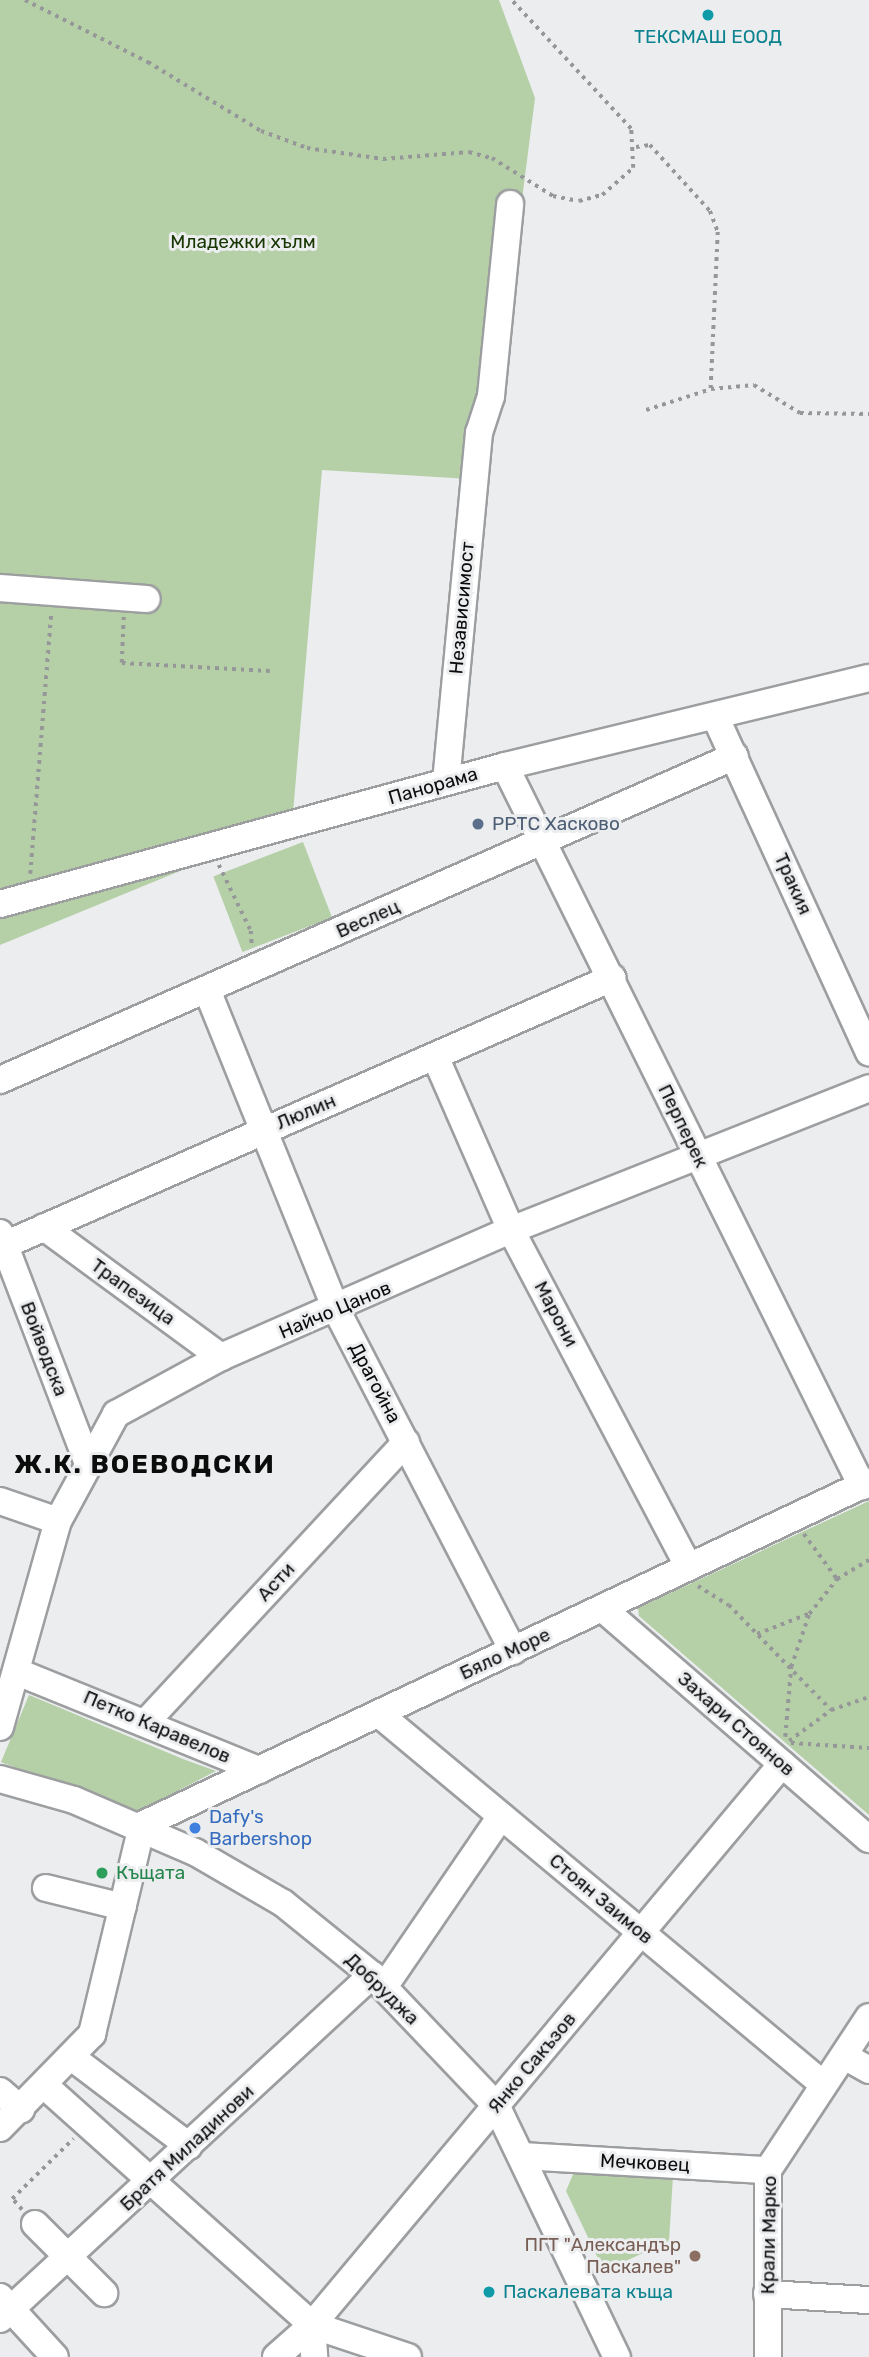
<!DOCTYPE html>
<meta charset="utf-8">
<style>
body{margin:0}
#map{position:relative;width:869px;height:2357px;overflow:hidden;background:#ebedef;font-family:Rubik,sans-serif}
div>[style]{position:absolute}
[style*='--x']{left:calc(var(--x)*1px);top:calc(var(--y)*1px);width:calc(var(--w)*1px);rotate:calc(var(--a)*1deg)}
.green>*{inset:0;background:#b5cfa7;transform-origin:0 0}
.path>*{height:3.5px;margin-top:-1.75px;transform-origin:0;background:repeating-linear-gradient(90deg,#959798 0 3.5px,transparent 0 8.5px)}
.roads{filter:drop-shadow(2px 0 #9c9ea0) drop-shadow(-2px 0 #9c9ea0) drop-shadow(0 2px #9c9ea0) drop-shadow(0 -2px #9c9ea0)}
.minor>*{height:26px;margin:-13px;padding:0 13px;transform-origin:13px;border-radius:13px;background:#fff}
.dots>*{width:19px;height:19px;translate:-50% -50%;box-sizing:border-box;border:4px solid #ebedef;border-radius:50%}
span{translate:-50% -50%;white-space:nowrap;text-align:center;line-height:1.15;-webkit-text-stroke:6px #ebedef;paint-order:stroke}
.culture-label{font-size:19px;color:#0d838f}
.left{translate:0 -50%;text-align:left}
.park-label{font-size:19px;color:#183600}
.street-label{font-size:19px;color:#0b0c0c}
.service-label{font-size:19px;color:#4e5e75}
.shop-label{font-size:19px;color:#366cbe}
.leisure-label{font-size:19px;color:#27864d}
.education-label{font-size:19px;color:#785e54}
.right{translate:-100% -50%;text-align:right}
.district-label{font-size:26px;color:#0b0c0c;font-weight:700;letter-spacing:2px}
</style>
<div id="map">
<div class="green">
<i style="clip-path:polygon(0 0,499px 0,535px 98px,486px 480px,322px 470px,292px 825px,0 945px)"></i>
<i style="left:303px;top:842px;width:81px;height:96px;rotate:69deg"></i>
<i style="clip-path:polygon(869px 1501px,869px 1815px,639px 1616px,638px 1608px)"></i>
<i style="clip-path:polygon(29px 1695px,183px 1759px,216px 1771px,135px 1813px,1px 1762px)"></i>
<i style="clip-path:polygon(574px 2172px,673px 2176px,669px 2241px,604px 2271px,566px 2191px)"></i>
</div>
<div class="path">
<i style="--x:25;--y:0;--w:138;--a:26.8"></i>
<i style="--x:148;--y:62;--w:132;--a:31.4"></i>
<i style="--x:261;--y:131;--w:49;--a:20.3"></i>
<i style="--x:307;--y:148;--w:77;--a:8.2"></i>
<i style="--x:383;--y:159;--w:86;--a:-4.7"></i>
<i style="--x:469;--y:152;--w:24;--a:15"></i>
<i style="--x:492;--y:158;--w:72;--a:31.9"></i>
<i style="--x:553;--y:196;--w:26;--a:11"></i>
<i style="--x:579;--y:201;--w:24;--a:-15"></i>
<i style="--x:602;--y:195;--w:41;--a:-41.1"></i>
<i style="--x:633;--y:168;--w:39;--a:-93"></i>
<i style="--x:631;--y:129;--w:176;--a:-132.9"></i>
<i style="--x:636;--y:147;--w:14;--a:-8"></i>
<i style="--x:650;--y:145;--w:89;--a:47.7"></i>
<i style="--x:710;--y:211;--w:22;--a:69"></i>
<i style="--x:718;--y:232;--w:157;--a:92.6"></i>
<i style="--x:646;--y:410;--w:68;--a:-17.9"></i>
<i style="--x:711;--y:389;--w:43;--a:-5.3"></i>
<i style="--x:754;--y:385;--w:54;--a:31.3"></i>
<i style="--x:800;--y:413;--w:69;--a:0.8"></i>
<i style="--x:124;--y:617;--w:46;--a:92.5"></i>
<i style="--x:122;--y:663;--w:148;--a:3.1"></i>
<i style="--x:219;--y:865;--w:73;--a:64.1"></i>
<i style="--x:251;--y:931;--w:16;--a:86"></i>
<i style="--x:30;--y:874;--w:262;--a:-85.4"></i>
<i style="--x:804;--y:1534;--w:56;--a:53.7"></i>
<i style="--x:698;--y:1586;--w:36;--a:32"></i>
<i style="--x:729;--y:1605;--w:146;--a:45.8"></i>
<i style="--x:757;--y:1634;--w:55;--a:-21.4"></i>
<i style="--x:785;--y:1737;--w:70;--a:-85.1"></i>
<i style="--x:791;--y:1667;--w:56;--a:-71.2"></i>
<i style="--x:809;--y:1614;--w:45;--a:-51.3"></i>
<i style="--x:837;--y:1579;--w:37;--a:-31"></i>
<i style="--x:789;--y:1741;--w:52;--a:-36.4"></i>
<i style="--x:831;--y:1710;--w:40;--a:-18.9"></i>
<i style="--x:791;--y:1743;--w:78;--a:3.7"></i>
<i style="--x:22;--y:2210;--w:15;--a:-132"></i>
<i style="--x:12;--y:2199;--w:86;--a:-44.5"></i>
</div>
<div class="roads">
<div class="minor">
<i style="--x:0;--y:588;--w:147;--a:4.3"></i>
<i style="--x:715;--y:716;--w:370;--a:65.4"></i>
<i style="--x:505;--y:766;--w:804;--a:63.63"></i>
<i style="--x:446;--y:782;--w:351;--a:-84.6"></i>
<i style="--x:479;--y:433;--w:39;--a:-72"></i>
<i style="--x:491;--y:396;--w:193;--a:-84.3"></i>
<i style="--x:0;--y:904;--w:524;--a:-15.28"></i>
<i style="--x:505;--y:766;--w:374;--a:-13.6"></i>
<i style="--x:207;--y:990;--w:346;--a:68"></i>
<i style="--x:337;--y:1311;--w:383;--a:62.6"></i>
<i style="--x:435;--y:1056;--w:190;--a:66.4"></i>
<i style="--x:511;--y:1230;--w:381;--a:62.2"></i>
<i style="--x:0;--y:1080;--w:803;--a:-23.79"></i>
<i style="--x:44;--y:1227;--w:220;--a:36.3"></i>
<i style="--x:0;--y:1233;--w:247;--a:69.1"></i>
<i style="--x:0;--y:1247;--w:669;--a:-23.73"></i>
<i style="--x:0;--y:1501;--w:61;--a:19"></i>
<i style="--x:602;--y:1608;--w:353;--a:40.9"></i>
<i style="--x:20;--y:1673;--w:258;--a:22.1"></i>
<i style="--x:379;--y:1714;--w:579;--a:39.82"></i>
<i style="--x:146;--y:1722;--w:382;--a:-47.1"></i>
<i style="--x:0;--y:1727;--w:214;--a:-74.3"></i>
<i style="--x:58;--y:1521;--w:122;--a:-61.5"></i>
<i style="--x:116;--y:1414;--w:119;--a:-28.5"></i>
<i style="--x:221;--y:1357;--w:317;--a:-23.7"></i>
<i style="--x:511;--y:1230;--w:385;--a:-21.6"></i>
<i style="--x:0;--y:1779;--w:77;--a:15.8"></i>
<i style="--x:74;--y:1800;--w:132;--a:23.3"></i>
<i style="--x:195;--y:1852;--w:102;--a:30.1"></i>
<i style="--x:283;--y:1903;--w:114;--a:39"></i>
<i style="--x:372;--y:1975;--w:180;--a:46.4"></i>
<i style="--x:496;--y:2105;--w:280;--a:64.4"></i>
<i style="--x:142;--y:1825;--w:804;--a:-25.26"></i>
<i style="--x:46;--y:1888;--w:79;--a:13.9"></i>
<i style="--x:384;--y:1987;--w:207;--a:-55.6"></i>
<i style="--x:844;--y:2056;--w:29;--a:29"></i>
<i style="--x:74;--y:2059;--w:144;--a:37.1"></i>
<i style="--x:45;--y:2086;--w:358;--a:41.8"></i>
<i style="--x:312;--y:2325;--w:101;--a:18.4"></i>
<i style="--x:0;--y:2091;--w:28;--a:41"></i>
<i style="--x:0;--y:2128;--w:132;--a:-45.6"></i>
<i style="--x:92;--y:2034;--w:215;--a:-76.5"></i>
<i style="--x:522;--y:2156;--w:246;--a:3.3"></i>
<i style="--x:35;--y:2224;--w:98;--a:45"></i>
<i style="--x:767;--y:2294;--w:102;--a:3.4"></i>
<i style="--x:0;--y:2297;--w:81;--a:47.5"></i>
<i style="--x:0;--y:2319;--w:507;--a:-42.76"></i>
<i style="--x:312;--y:2325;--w:32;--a:86"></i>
<i style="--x:276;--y:2357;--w:48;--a:-41.6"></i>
<i style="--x:312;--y:2325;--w:732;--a:-50.04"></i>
<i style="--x:768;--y:2357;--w:187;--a:-90"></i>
<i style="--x:768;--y:2170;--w:183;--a:-56.6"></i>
</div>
</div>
<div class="dots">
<i style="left:708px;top:15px;background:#0f9aa8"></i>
<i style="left:478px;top:824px;background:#5c6f8a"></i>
<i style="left:195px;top:1828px;background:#3f7fe0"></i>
<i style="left:102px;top:1873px;background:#2e9e5b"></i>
<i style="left:695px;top:2256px;background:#8d6e63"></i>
<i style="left:489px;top:2292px;background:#0f9aa8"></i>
</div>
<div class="culture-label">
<span style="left:708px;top:37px">ТЕКСМАШ ЕООД</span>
<span class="left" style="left:503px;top:2292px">Паскалевата къща</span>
</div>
<div class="park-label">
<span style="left:243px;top:242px">Младежки хълм</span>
</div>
<div class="street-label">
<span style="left:462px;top:608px;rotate:-85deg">Независимост</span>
<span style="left:433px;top:786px;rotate:-16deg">Панорама</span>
<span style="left:793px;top:884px;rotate:66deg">Тракия</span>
<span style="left:368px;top:919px;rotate:-24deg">Веслец</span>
<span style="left:306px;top:1112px;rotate:-23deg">Люлин</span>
<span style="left:683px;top:1126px;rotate:64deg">Перперек</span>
<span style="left:133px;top:1292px;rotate:36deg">Трапезица</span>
<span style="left:335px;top:1310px;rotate:-23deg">Найчо Цанов</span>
<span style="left:556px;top:1314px;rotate:62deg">Марони</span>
<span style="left:44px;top:1349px;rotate:69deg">Войводска</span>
<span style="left:375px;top:1383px;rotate:62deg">Драгойна</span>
<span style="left:276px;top:1582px;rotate:-47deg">Асти</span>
<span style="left:505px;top:1654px;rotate:-25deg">Бяло Море</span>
<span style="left:736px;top:1724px;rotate:41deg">Захари Стоянов</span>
<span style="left:157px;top:1727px;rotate:23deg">Петко Каравелов</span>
<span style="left:601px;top:1899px;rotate:40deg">Стоян Заимов</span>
<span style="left:382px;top:1989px;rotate:44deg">Добруджа</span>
<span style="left:532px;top:2063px;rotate:-50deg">Янко Сакъзов</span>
<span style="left:187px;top:2148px;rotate:-43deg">Братя Миладинови</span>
<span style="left:645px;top:2163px;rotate:3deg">Мечковец</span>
<span style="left:769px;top:2235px;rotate:-89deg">Крали Марко</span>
</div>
<div class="service-label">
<span class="left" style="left:492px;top:824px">РРТС Хасково</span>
</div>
<div class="shop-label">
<span class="left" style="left:209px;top:1828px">Dafy's<br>Barbershop</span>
</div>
<div class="leisure-label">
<span class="left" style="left:116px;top:1873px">Къщата</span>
</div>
<div class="education-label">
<span class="right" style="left:681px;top:2256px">ПГТ "Александър<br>Паскалев"</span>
</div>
<div class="district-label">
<span style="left:145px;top:1465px">Ж.К. ВОЕВОДСКИ</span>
</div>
</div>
